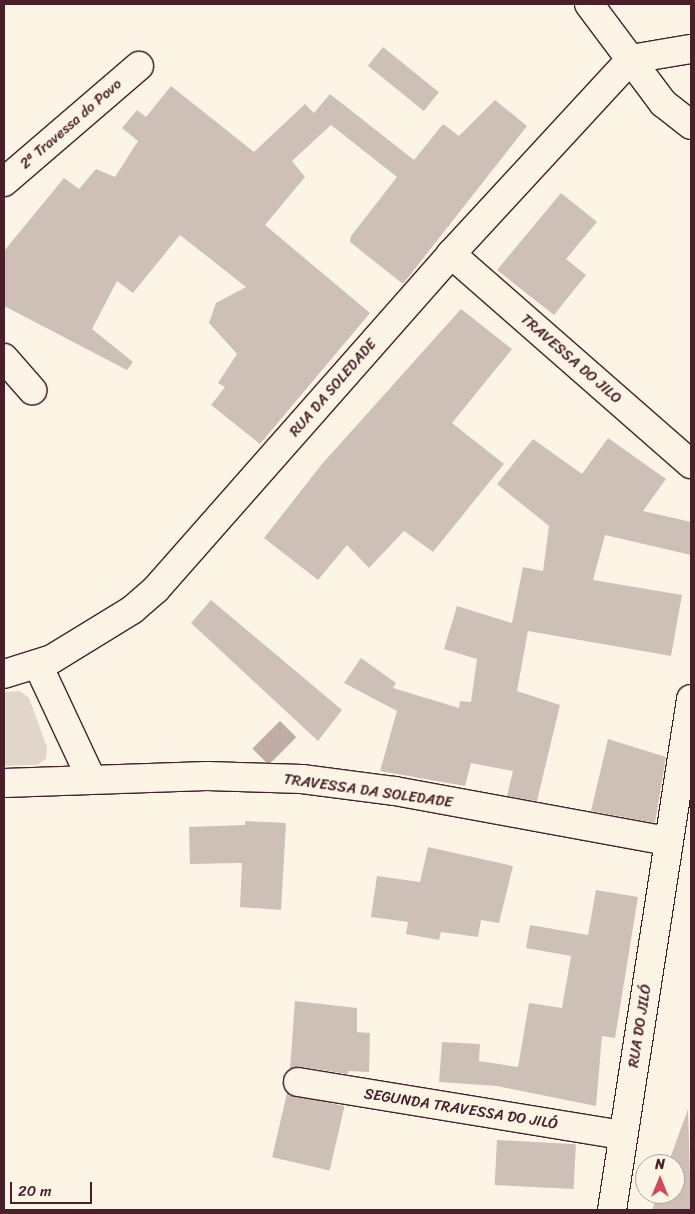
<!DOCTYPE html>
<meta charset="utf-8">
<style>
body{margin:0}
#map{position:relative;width:695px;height:1214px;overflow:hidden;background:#fcf5e5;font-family:Sriracha,sans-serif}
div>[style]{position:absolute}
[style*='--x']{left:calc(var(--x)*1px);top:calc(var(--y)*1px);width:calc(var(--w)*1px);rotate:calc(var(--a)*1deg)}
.green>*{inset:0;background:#e2d5ca}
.water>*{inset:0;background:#c0aca5;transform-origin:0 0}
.building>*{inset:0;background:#cfc0b7;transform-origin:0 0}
.roads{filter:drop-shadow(1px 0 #4a1f2b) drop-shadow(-1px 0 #4a1f2b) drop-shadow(0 1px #4a1f2b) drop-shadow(0 -1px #4a1f2b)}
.street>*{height:28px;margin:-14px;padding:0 14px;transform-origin:14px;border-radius:14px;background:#fcf5e5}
.secondary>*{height:28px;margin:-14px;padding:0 14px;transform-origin:14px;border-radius:14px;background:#fcf5e5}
span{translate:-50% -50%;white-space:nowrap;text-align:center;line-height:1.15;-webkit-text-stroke:5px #fcf5e5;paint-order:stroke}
.street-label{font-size:15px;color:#4a1f2b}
.frame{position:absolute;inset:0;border:5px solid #4a1f2b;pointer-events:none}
.north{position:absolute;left:635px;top:1154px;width:50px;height:50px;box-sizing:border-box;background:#fcf5e5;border:1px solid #b59f9b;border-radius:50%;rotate:0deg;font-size:14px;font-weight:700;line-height:20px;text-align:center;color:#4a1f2b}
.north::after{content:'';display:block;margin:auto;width:18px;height:22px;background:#d1495b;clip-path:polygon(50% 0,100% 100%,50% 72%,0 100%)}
.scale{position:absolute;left:10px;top:1182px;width:82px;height:22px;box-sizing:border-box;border:2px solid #4a1f2b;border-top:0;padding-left:6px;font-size:15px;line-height:18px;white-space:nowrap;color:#4a1f2b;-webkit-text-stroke:4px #fcf5e5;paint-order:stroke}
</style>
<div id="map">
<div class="green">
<i style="clip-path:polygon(20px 691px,29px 698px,47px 747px,46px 759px,37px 765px,4px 766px,4px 692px)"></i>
</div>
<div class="water">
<i style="left:280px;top:721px;width:23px;height:39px;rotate:45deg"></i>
</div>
<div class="building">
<i style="left:383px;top:47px;width:72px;height:24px;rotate:39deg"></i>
<i style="clip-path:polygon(171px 86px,254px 152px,305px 104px,314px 113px,330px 94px,414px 160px,443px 124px,459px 136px,495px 100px,527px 126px,403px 284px,350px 242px,351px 236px,397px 177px,331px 125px,292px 161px,305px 177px,265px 225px,370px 313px,260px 444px,211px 405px,225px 387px,218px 383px,237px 354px,209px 323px,216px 303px,246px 287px,180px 235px,133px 293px,117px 281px,92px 329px,133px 362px,127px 370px,4px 306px,4px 251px,64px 178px,79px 189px,96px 169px,115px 177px,138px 141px,122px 128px,137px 110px,146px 117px)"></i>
<i style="clip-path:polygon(561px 193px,597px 222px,566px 259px,586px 275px,554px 315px,497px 270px)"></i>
<i style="clip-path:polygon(461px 309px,512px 349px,452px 423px,504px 464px,433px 552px,404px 531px,369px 568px,347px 545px,318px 580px,264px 538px,322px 464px)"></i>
<i style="clip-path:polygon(608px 438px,666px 479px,643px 511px,691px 522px,691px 555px,605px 535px,593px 580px,682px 595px,671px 656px,528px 631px,517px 691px,560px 705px,537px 801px,507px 796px,513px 771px,471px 763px,465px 786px,380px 771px,397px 711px,344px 683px,361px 658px,396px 683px,393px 688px,459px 708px,460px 701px,471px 702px,477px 659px,444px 649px,457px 606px,512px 623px,523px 567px,543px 571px,549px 526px,497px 484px,533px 439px,582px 474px)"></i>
<i style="clip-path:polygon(211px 600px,342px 710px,318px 741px,191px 623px)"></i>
<i style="clip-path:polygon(608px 739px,666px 757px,655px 823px,591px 811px)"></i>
<i style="clip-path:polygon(245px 821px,286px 823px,281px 910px,240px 907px,242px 863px,190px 864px,189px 827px,245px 825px)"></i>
<i style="clip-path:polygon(428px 847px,513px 866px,499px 923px,481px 920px,478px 937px,441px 932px,439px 940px,406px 934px,408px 922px,371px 917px,377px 876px,420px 882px)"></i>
<i style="clip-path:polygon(596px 890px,638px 897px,615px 1038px,602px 1036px,596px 1106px,497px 1086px,439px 1082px,442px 1042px,480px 1044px,479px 1061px,518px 1067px,529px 1003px,562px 1008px,571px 956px,526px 948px,530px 925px,588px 935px)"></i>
<i style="clip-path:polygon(295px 1001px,357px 1008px,357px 1032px,370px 1033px,369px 1072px,348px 1071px,348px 1074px,301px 1067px,290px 1069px)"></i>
<i style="left:287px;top:1093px;width:59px;height:66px;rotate:13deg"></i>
<i style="clip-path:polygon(688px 1109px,691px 1210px,652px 1210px,658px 1194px,675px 1194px,675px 1164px,668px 1164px)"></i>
<i style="left:497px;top:1140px;width:79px;height:45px;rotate:3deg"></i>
</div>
<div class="roads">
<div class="street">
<i style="--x:4;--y:182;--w:178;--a:-40.7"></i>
<i style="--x:451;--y:254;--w:319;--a:41.2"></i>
<i style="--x:4;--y:358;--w:43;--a:48.8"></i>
<i style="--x:38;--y:665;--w:125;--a:64.9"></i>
<i style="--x:4;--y:674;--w:50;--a:-17.4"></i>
<i style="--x:52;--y:659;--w:94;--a:-31.5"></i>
<i style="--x:132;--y:610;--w:32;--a:-41"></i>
<i style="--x:156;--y:589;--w:446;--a:-48.6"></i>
<i style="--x:451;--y:254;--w:265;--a:-47.3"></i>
<i style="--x:631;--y:59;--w:61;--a:-9.5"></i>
<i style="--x:4;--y:783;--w:203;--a:-2"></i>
<i style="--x:207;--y:776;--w:95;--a:1.8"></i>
<i style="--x:302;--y:779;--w:94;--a:7.4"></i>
<i style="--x:395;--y:791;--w:278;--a:10.4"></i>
<i style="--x:298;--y:1082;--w:329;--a:9.3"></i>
<i style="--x:612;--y:1210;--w:517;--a:-81.21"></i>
</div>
<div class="secondary">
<i style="--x:589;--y:4;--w:124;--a:53.2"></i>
<i style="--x:663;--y:103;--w:36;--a:38"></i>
</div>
</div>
<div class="street-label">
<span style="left:71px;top:124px;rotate:-41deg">2ª Travessa do Povo</span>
<span style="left:571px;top:359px;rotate:41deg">TRAVESSA DO JILO</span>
<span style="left:333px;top:388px;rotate:-49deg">RUA DA SOLEDADE</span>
<span style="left:368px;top:791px;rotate:8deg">TRAVESSA DA SOLEDADE</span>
<span style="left:640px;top:1026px;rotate:-81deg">RUA DO JILÓ</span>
<span style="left:461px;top:1109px;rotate:9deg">SEGUNDA TRAVESSA DO JILÓ</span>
</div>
<div class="frame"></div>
<div class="north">N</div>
<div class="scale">20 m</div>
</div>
